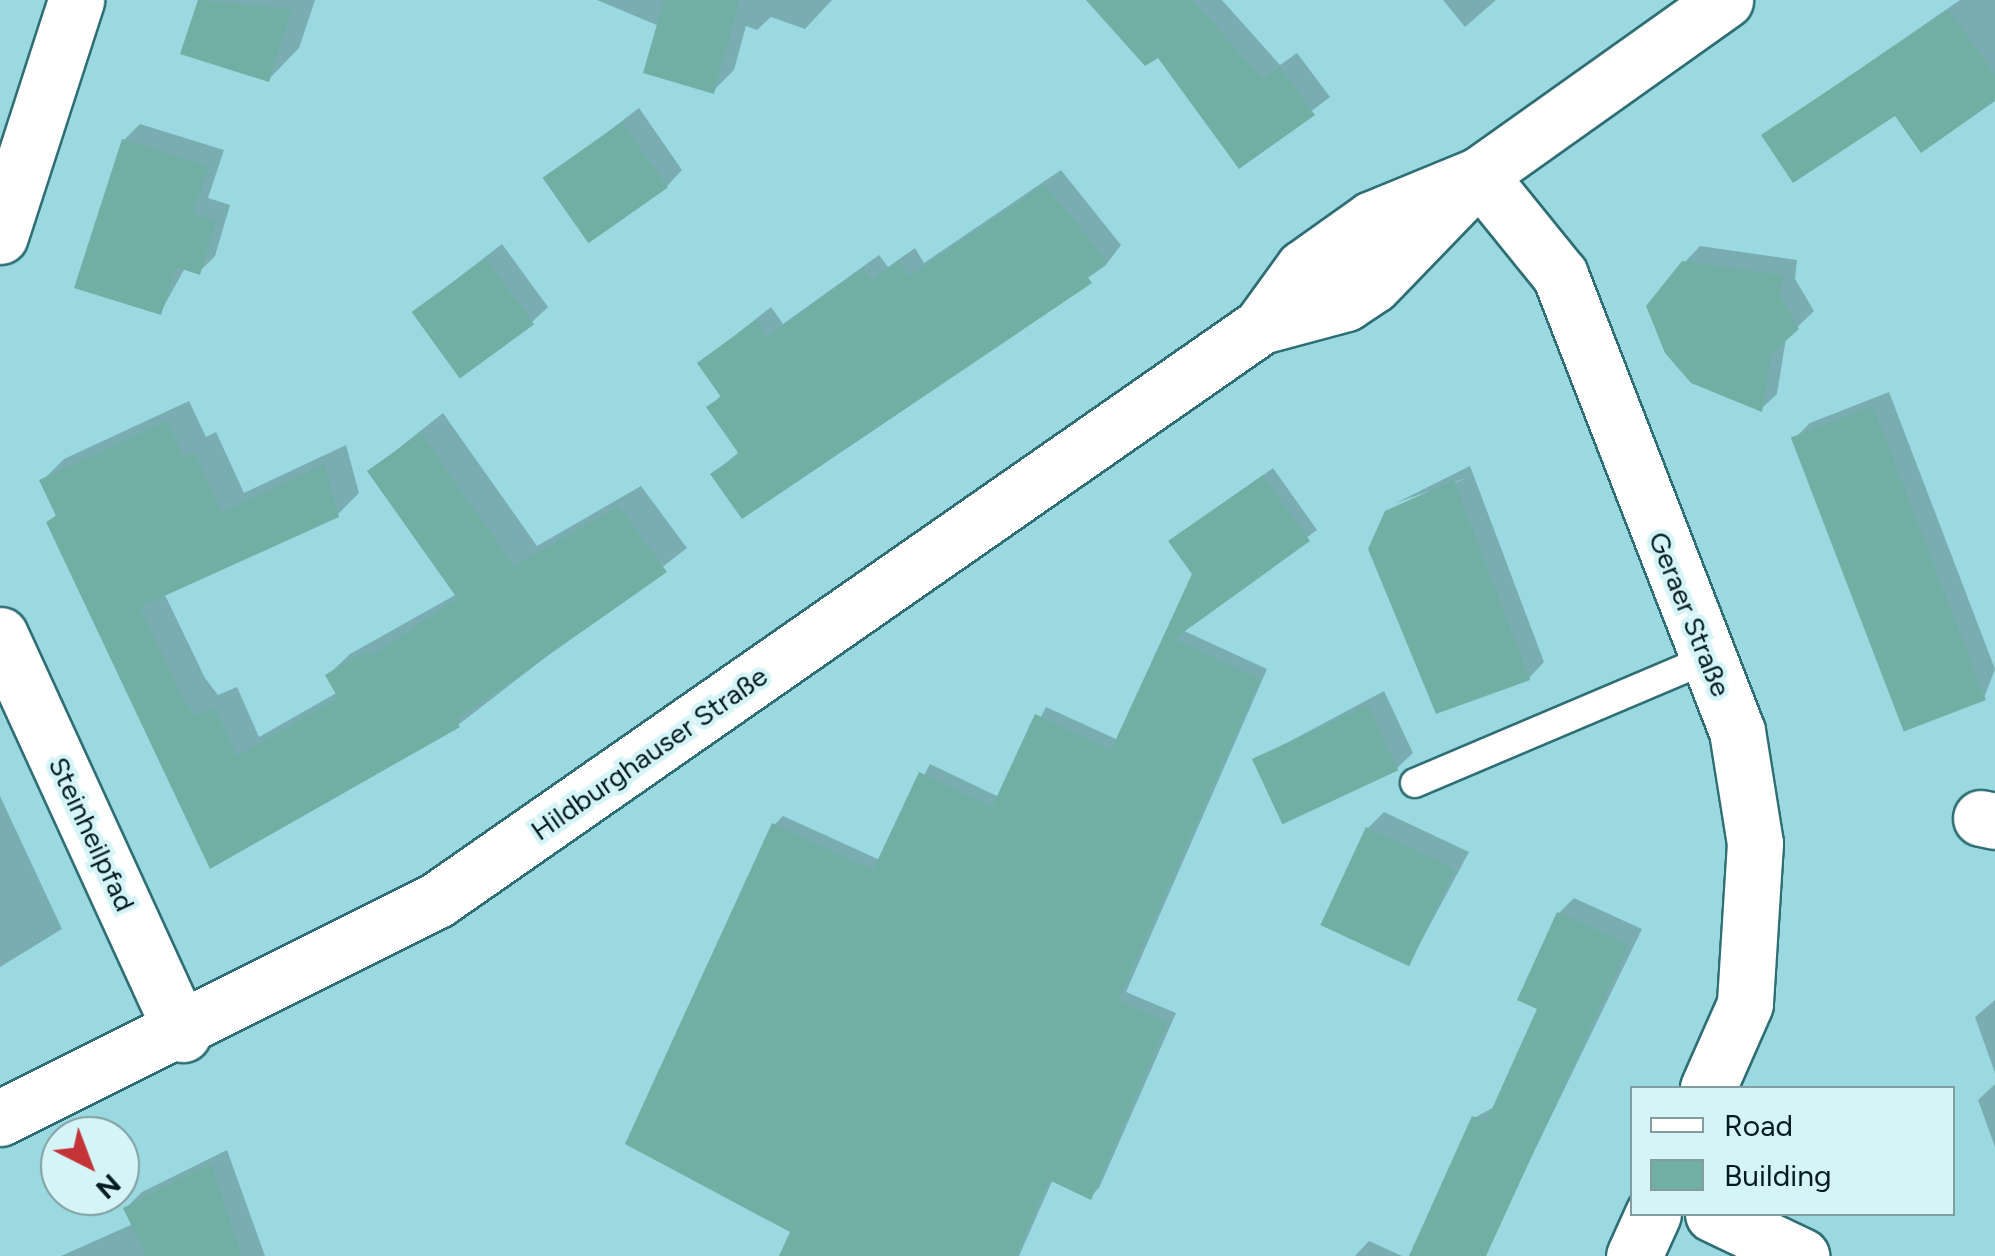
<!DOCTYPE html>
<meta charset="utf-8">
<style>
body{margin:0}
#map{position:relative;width:1995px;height:1256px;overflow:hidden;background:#99d9df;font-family:Figtree,sans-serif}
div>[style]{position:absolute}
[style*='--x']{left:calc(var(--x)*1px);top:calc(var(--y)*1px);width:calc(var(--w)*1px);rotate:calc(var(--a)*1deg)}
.shadow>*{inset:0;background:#0003}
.building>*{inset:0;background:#71afa5;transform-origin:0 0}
.roads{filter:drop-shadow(2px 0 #2e6e74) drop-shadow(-2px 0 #2e6e74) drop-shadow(0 2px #2e6e74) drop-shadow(0 -2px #2e6e74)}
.service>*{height:28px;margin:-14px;padding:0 14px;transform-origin:14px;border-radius:14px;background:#fff}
.minor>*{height:55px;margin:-27.5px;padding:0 27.5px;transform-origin:27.5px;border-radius:27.5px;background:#fff}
.secondary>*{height:55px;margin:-27.5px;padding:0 27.5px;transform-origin:27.5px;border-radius:27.5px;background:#fff}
span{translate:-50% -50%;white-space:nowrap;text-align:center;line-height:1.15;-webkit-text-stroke:9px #d5f4f7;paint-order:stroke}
.street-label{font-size:28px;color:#021b1e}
.legend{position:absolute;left:1630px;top:1086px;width:325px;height:130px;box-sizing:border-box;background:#d5f4f7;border:2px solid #819da0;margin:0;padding:12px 18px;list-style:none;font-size:30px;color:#021b1e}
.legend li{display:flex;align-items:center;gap:20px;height:50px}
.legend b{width:50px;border:2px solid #819da0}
.north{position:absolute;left:40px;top:1116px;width:100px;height:100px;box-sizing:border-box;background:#d5f4f7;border:2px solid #819da0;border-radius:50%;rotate:138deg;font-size:28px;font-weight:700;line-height:40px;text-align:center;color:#021b1e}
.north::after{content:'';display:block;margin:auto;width:35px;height:45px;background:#c33338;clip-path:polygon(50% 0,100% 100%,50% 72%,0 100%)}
</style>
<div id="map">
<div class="shadow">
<i style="clip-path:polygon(200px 0,315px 0,299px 48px,269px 79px,183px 52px)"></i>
<i style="clip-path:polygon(597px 0,832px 0,805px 29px,771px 17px,757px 30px,746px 26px,734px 70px,713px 91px,659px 26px)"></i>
<i style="clip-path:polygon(1089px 0,1222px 0,1280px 65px,1297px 53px,1330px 97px,1239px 166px,1158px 55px)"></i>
<i style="clip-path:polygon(1443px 0,1496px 0,1465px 27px)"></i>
<i style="clip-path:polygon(1960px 0,1995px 0,1995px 93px,1764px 135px)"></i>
<i style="clip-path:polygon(639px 108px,682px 170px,667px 186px,546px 179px)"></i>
<i style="clip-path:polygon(140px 124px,224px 150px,208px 198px,230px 205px,215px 256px,199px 272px,185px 268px,160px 313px,124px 140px)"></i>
<i style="clip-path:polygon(1061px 170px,1121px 245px,1105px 266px,743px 515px,713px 474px,740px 451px,709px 408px,722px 394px,700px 363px,771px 307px,783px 324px,879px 255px,888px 267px,915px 248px,924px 263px)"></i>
<i style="clip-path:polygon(502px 244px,548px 307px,532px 322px,414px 312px)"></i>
<i style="clip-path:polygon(1700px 246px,1797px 260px,1795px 279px,1814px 311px,1786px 338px,1777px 394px,1761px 409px,1684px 263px)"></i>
<i style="clip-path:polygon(1889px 392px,1995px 669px,1984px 698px,1794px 439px,1810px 423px)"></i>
<i style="clip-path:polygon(189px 401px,206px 437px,216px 432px,244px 493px,346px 445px,359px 493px,337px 515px,164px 593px,205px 678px,218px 695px,237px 687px,259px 737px,338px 692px,328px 675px,350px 654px,457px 594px,370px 471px,443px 413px,537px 546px,641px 486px,687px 548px,458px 725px,211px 865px,49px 522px,58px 513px,42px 481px,64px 459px)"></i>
<i style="clip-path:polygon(1470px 466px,1544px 662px,1529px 678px,1387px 512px,1466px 478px,1396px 503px)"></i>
<i style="clip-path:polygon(1273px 468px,1317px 530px,1182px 630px,1267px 669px,1126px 992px,1176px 1013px,1099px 1188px,1090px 1197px,1053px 1179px,1019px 1256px,781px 1256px,793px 1231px,774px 825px,783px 816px,880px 860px,930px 764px,999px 797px,1046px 707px,1118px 740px,1195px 573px,1171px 541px)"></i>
<i style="clip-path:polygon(1384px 691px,1413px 753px,1397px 768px,1255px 760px)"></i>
<i style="clip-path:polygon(0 796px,62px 929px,0 967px)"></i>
<i style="clip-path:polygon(1384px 812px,1469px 852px,1410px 962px,1368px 828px)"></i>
<i style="clip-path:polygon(1574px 898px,1642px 929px,1495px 1232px,1474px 1118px,1496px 1106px,1540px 1008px,1559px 913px)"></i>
<i style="clip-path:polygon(1995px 1000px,1995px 1073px,1975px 1017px)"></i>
<i style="clip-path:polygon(1995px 1084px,1995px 1147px,1978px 1100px)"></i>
<i style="clip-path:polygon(227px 1150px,265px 1256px,61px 1256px,133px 1224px,126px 1208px,142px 1192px)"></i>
<i style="clip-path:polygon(1369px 1241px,1402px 1256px,1355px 1256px)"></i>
</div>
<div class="building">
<i style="clip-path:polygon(198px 0,292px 9px,269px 82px,180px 54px)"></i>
<i style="clip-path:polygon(664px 0,739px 0,714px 94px,643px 73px)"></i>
<i style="clip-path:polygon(1086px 0,1192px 0,1263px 79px,1280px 67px,1315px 115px,1239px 169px,1158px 58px,1145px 66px)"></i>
<i style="clip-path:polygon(1949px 10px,1995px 74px,1995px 101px,1921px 153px,1895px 116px,1793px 183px,1761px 135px)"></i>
<i style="left:622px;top:122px;width:80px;height:97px;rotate:55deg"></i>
<i style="clip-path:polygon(122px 139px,209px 166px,193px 213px,216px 221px,200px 275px,176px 267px,161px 315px,74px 288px)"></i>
<i style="clip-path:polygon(1045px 184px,1108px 262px,1087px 276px,1092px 283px,742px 519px,710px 474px,739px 454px,706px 407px,721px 397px,697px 363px,756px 320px,767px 337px,863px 268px,872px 280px,899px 261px,909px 276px)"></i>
<i style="left:486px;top:258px;width:82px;height:92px;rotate:54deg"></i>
<i style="clip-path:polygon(1682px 261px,1783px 275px,1780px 295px,1799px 329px,1771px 354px,1762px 412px,1691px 383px,1665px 353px,1646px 306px)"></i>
<i style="left:1873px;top:406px;width:315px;height:88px;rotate:69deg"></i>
<i style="clip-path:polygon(167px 421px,184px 457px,194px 452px,222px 512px,324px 464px,339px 517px,140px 607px,184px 700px,196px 715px,215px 707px,237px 756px,338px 698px,325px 675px,367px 650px,371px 656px,457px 598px,367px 471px,421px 433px,514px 566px,619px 506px,667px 572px,456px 720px,460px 727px,210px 869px,46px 522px,56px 516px,39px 480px)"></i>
<i style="clip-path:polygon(1263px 475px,1310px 541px,1174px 639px,1260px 679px,1118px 1001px,1168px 1022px,1091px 1200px,1049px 1180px,1016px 1256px,779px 1256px,790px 1232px,625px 1144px,772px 823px,873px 870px,919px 772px,992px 807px,1035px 714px,1111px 750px,1192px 574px,1168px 541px)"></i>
<i style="clip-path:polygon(1454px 480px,1530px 680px,1436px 714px,1368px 549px,1385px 511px)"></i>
<i style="left:1368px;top:705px;width:72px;height:128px;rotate:65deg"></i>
<i style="left:1366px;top:827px;width:98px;height:108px;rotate:25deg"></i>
<i style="clip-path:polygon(1557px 912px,1629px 944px,1486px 1256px,1409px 1256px,1472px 1116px,1486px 1122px,1537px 1009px,1517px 1000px)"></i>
<i style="clip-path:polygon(211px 1164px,242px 1256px,146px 1256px,123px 1208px)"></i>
</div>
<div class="roads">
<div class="service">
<i style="--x:1415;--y:783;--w:319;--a:-23"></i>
</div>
<div class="minor">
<i style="--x:1479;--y:175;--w:129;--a:51"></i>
<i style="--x:1560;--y:275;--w:489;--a:68.8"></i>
<i style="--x:1737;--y:731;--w:113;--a:80.9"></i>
<i style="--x:1755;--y:843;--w:161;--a:93.6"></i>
<i style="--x:1745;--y:1004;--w:92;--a:113.8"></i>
<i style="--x:0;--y:236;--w:248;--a:-72.1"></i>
<i style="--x:0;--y:635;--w:439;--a:65.4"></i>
<i style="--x:1981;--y:818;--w:14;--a:12"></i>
<i style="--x:1713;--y:1214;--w:98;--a:25.5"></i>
<i style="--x:1634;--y:1256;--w:46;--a:-65.7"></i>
</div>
<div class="secondary">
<i style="--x:1261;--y:326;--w:88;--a:-15.1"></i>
<i style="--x:1346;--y:303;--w:32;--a:-34"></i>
<i style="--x:1373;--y:285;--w:139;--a:-45.9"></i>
<i style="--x:0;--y:1118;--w:488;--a:-26.5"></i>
<i style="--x:437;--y:900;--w:1004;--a:-34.86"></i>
<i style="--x:1261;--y:326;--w:72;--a:-54.1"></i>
<i style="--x:1303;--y:268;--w:85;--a:-35.4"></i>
<i style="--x:1372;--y:219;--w:116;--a:-22.4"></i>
<i style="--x:1479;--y:175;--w:302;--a:-35.4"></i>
</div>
</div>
<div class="street-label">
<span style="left:1690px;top:614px;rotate:68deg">Geraer Straße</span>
<span style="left:649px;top:753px;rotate:-35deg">Hildburghauser Straße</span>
<span style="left:92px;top:834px;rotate:65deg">Steinheilpfad</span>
</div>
<ul class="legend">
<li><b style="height:12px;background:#fff"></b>Road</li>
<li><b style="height:28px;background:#71afa5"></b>Building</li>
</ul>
<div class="north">N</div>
</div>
